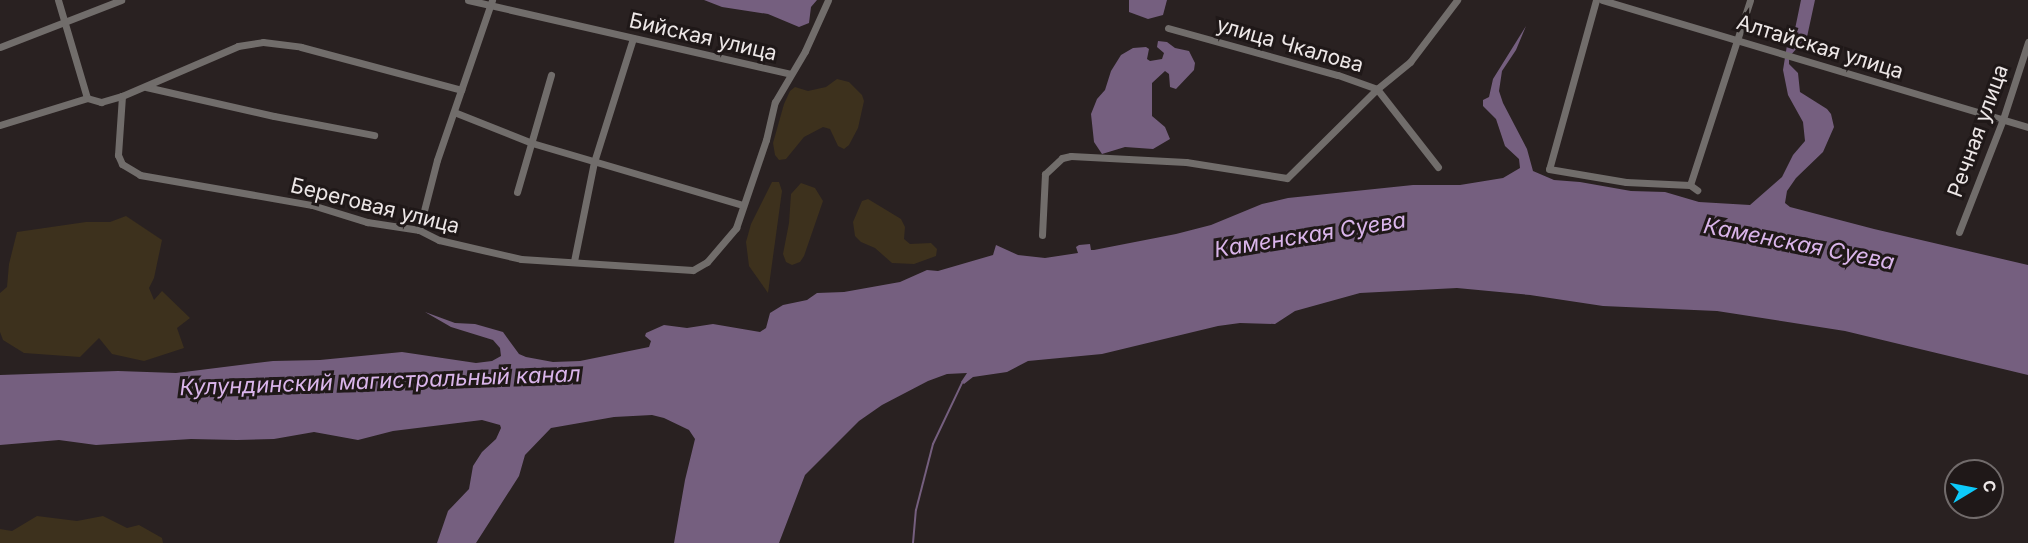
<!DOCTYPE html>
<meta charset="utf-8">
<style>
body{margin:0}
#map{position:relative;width:2028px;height:543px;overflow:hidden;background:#292121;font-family:Inter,sans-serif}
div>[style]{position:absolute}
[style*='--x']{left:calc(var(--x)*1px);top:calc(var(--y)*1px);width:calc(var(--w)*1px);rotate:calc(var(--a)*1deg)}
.green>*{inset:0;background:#3d311d}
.water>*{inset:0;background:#755f7f}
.stream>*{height:2px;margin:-1px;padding:0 1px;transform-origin:1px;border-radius:1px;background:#755f7f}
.minor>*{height:7px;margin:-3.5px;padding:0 3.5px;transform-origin:3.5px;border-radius:3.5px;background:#716d6b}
span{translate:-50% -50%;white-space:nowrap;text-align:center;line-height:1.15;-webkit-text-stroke:6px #1f1818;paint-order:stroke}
.street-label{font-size:21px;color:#ede7e7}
.water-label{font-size:22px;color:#dab5eb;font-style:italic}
.north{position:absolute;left:1944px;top:459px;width:60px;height:60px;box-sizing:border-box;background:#1f1818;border:2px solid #716b6b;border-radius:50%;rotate:80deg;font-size:16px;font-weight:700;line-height:24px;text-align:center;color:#ede7e7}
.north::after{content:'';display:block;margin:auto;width:21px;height:27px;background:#0dcafa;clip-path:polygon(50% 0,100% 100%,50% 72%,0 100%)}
</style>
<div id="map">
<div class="green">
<i style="clip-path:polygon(837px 79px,849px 82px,862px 95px,864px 101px,858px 128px,849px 145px,844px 149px,838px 146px,830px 129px,823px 127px,804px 137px,786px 159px,779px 160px,775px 155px,773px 143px,784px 104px,790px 91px,795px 87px,808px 91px,826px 87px)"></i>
<i style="clip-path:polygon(772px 182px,779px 182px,782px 191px,768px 293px,749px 266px,746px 242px,751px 224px)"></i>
<i style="clip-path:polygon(801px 183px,815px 188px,823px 201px,804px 256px,800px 262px,792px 265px,786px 262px,783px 254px,789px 223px,791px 194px)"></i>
<i style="clip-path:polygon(868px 199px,901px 219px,905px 227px,904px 239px,910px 244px,931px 243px,937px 249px,936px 256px,914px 264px,892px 263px,875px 248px,861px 242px,855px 236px,853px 222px,862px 201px)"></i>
<i style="clip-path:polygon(126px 216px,162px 240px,154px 278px,149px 288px,154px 300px,162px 291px,190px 318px,177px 328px,184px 348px,144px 361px,112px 354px,99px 338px,80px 357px,24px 353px,3px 340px,0 332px,0 293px,7px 287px,9px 264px,17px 232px,86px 222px,110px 222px)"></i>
<i style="clip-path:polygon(37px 516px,77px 521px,103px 516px,127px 528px,139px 525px,162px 538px,163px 543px,0 543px,0 529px,12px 531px)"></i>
</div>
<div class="water">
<i style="clip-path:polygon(704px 0,817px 0,811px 7px,809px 23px,799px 27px,768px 14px,722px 7px)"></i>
<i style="clip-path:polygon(1129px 0,1167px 0,1163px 15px,1148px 19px,1129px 12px)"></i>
<i style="clip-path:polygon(1801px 0,1815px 0,1807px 37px,1789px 57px,1789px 64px,1798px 73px,1800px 92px,1827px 109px,1831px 114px,1834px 127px,1823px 152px,1796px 178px,1787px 191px,1785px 203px,1790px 207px,1874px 229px,2028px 265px,2028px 375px,1845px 331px,1717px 311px,1603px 306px,1530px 295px,1457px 288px,1360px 293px,1295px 311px,1275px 324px,1240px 323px,1218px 326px,1102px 354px,1028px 361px,1007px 372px,973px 377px,964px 384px,961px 382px,967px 373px,947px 374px,928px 381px,882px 405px,859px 421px,805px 475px,779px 543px,674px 543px,685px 480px,695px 439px,689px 430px,664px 418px,652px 415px,614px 417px,551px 428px,525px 455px,519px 476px,476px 543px,437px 543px,448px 511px,469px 489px,473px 466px,482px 452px,496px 439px,501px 428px,500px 425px,482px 420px,393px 431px,358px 440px,314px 432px,274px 439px,237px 440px,191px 439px,96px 445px,59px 440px,0 445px,0 375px,118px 371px,176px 373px,273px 361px,320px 360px,402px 352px,476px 363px,492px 361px,501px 356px,500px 348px,493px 340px,451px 327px,425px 312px,455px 323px,475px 324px,503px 332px,519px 354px,526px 357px,553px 362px,580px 361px,649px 347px,651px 341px,645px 336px,646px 333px,664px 325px,687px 328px,713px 324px,760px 332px,766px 328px,770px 313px,783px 305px,807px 300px,817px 293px,844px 292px,900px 282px,927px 270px,938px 271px,993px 255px,996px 245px,1018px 255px,1045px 258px,1078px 253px,1076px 247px,1079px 245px,1090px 244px,1091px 250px,1094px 250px,1176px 234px,1211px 225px,1262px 204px,1288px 198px,1413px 185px,1460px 185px,1503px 178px,1520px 168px,1519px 159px,1505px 146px,1496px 119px,1483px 106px,1483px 100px,1489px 97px,1493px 79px,1526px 26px,1516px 50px,1502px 71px,1499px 91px,1503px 103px,1527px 149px,1533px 171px,1554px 180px,1580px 182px,1631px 191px,1665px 192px,1699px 202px,1750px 205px,1782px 177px,1793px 155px,1805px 141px,1803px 122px,1788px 95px,1783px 70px,1788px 39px,1795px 29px)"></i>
<i style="clip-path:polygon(1158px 41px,1167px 42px,1175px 48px,1189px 51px,1195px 63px,1194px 70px,1176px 89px,1170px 87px,1169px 74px,1165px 71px,1152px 83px,1152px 116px,1165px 127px,1170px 139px,1153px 149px,1125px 147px,1102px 154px,1094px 142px,1091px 114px,1097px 99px,1105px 90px,1111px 71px,1121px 55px,1133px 48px,1146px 47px,1149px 49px,1147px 59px,1150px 61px,1162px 59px,1164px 53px,1157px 47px)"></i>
</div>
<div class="stream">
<i style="--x:913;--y:543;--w:33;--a:-85"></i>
<i style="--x:916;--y:510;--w:68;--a:-75.6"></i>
<i style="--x:933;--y:444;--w:68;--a:-64.6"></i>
</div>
<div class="minor">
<i style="--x:58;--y:0;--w:102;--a:73.5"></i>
<i style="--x:468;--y:0;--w:330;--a:12.9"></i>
<i style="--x:1596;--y:0;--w:175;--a:105.5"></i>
<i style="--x:1549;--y:169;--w:78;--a:9.6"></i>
<i style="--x:1626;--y:182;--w:64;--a:2.7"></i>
<i style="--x:1690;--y:185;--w:9;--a:36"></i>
<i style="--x:1602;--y:0;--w:445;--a:16.6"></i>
<i style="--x:1168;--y:28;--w:176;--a:15.5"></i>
<i style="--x:1338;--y:75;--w:41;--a:19.7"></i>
<i style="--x:1377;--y:89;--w:99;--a:52"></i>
<i style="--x:0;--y:47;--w:130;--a:-21.2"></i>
<i style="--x:146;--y:87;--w:131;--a:12.8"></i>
<i style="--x:274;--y:116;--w:102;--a:10.8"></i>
<i style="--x:122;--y:96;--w:59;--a:93.9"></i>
<i style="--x:118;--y:155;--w:10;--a:66"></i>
<i style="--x:122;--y:164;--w:21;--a:31"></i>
<i style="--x:140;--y:175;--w:175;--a:9.9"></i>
<i style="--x:312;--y:205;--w:58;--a:17.2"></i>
<i style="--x:367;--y:222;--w:53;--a:8.7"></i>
<i style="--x:419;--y:230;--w:22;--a:27"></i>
<i style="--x:439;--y:240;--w:84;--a:13"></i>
<i style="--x:521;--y:259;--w:172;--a:3.7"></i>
<i style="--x:693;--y:270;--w:16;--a:-30"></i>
<i style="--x:707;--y:262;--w:45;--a:-49.5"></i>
<i style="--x:736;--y:228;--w:93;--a:-71.2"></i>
<i style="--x:766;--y:140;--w:39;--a:-77"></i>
<i style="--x:775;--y:102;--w:59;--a:-59.5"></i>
<i style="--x:805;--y:51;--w:56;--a:-65.7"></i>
<i style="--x:454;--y:112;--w:84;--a:21.7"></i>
<i style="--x:532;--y:143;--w:220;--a:16.4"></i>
<i style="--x:0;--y:125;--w:91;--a:-17.2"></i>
<i style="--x:87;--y:98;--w:15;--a:16"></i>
<i style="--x:101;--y:102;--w:22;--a:-16"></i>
<i style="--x:122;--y:96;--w:126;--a:-23.3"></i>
<i style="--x:238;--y:46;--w:25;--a:-9"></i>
<i style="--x:263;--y:42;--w:38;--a:7"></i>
<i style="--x:301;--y:47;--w:166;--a:15"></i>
<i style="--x:1690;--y:185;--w:194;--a:-72"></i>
<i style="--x:517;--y:192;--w:122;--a:-73.8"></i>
<i style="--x:419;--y:230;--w:72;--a:-75.6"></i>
<i style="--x:437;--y:160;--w:169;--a:-71"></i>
<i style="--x:1959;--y:232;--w:121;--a:-68.7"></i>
<i style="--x:2003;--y:119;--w:81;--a:-72"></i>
<i style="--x:1042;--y:235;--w:61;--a:-87.2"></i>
<i style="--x:1045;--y:174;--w:23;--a:-43"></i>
<i style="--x:1062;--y:158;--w:9;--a:-13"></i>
<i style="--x:1071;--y:156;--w:115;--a:3"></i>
<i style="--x:1186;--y:162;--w:102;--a:9"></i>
<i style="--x:1287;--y:178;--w:127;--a:-44.7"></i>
<i style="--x:1377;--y:89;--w:43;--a:-39.3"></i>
<i style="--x:1410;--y:62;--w:78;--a:-52.8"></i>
<i style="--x:574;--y:261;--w:101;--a:-78.6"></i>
<i style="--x:594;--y:162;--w:130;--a:-72.5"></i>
</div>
<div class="street-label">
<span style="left:703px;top:37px;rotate:13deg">Бийская улица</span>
<span style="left:1290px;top:45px;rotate:16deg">улица Чкалова</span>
<span style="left:1820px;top:47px;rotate:17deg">Алтайская улица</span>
<span style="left:1978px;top:131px;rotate:-70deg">Речная улица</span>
<span style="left:375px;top:206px;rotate:14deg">Береговая улица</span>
</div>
<div class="water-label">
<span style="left:1310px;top:235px;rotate:-9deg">Каменская Суева</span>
<span style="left:1799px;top:244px;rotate:11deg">Каменская Суева</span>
<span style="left:380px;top:381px;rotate:-2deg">Кулундинский магистральный канал</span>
</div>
<div class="north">С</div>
</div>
